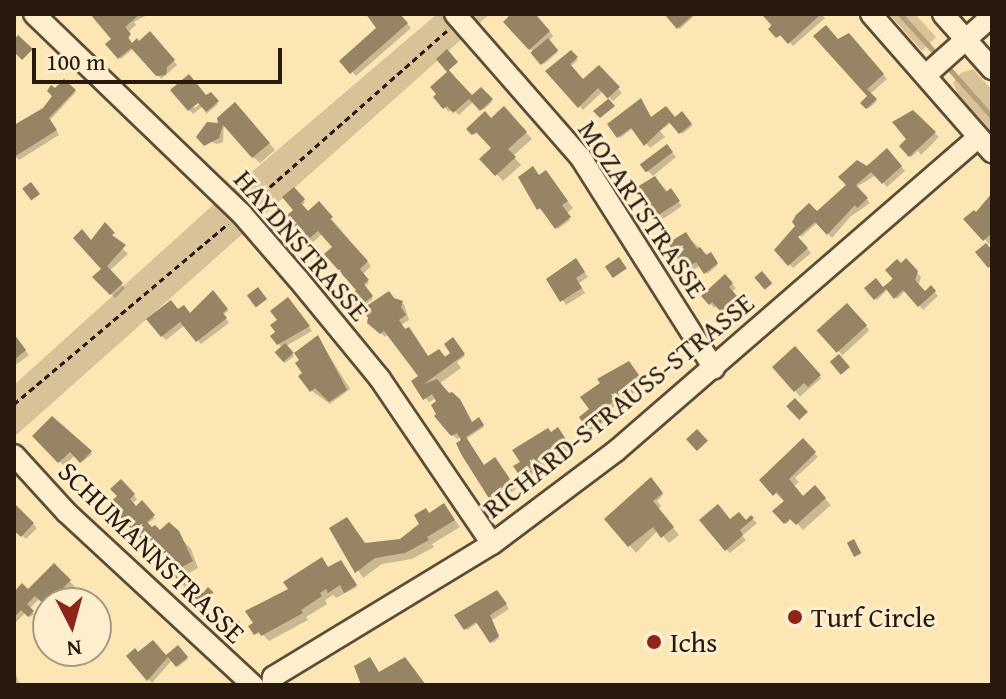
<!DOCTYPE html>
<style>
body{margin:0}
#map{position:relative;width:1006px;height:699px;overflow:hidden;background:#fce6b4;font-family:"Gentium Book Plus",serif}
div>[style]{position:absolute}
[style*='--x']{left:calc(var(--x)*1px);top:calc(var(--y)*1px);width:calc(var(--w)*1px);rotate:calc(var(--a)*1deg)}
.green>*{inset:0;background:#d8c398}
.shadow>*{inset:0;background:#0003;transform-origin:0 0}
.stream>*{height:5px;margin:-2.5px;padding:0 2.5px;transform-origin:2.5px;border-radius:2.5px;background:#b4a07c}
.building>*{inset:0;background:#968464;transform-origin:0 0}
.path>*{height:3px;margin-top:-1.5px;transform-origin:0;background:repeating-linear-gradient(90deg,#27190e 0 6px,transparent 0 10px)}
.roads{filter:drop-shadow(2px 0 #5c4c38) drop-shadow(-2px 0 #5c4c38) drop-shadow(0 2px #5c4c38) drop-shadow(0 -2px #5c4c38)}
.street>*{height:20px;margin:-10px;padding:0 10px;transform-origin:10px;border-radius:10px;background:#fdefce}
.dots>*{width:22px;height:22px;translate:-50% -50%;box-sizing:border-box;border:4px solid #fdefce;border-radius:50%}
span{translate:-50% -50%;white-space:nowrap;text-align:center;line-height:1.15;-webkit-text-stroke:6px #fdefce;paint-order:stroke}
.street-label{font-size:28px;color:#27190e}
.poi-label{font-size:28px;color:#27190e}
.left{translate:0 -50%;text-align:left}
.frame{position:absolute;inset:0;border:16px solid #27190e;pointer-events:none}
.north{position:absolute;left:32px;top:587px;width:80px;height:80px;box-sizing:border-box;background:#fdefce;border:2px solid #a79981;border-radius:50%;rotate:174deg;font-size:22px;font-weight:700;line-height:32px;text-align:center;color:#27190e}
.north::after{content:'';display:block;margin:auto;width:28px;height:36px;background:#8f2418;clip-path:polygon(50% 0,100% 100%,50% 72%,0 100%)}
.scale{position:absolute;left:32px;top:48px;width:250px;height:36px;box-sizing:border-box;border:4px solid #27190e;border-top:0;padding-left:10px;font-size:24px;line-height:28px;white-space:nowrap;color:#27190e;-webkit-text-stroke:6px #fdefce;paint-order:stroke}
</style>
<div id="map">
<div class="green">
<i style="clip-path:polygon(437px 14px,490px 14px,14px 437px,14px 385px,213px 205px)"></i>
<i style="clip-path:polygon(889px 14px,915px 14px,936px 37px,922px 51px)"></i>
<i style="clip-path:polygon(973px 69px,992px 90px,992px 133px,958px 94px,953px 83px,961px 73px)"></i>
</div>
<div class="shadow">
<i style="clip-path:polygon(93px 14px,149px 14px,134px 22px,136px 25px,127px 33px,134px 48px,150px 34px,177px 65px,161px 79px,134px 48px,121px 59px,108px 44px,114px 39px)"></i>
<i style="clip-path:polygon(369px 14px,398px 14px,411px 28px,356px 76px,342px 61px,379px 29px)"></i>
<i style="clip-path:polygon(514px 14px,536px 14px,553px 36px,548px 41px,558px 52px,544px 64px,506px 22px)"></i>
<i style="clip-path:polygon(668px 14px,696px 14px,680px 29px)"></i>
<i style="clip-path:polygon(763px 14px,796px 14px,800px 19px,805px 14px,821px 14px,825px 18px,793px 46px,783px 35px,778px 37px)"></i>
<i style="clip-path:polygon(849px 35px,887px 79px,870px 94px,877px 101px,868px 109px,862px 103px,870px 96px,839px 43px)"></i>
<i style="clip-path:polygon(572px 54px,578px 60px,570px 67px,584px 82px,599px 67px,622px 93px,613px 101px,603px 91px,583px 110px,548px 71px)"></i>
<i style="clip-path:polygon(64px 82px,76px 92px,50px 120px,59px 135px,19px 160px,14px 155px,14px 128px,45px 108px)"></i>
<i style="clip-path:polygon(481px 90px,492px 102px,483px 110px,474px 101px,459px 115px,452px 108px,449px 112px,435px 97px,473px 98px)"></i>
<i style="clip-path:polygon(173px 91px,195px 108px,210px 95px,218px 104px,205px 115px,209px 106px,203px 106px,193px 114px)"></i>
<i style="clip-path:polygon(641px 100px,651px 119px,675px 119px,682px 114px,692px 126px,682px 134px,672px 122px,660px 131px,665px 137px,650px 148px,633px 128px,620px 138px,609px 125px)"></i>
<i style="clip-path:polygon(504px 109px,532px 139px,513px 156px,521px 165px,503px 181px,482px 159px,494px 148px,478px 131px,475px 135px,469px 129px,491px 120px)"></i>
<i style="clip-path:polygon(242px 111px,275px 150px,260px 163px,253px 157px)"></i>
<i style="clip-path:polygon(913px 113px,939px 137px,921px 155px,918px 151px,911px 157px,901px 146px,905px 143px,914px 153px,917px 150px,895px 123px)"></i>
<i style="clip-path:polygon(224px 123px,223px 142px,217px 144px,206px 140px,207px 146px,199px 137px)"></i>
<i style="clip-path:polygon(667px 147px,676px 157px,653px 176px,682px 206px,663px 219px,640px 188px,655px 178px,643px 166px)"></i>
<i style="clip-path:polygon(887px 151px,905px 171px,887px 187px,876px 175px,856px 187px,870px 203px,850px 217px,832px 238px,818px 222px,801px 237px,794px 222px,817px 214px,863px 168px)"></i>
<i style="clip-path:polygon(546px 173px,573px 208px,566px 214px,570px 220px,558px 229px,539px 208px,540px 177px)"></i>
<i style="clip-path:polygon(294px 189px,305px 202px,301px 206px,309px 213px,320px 205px,371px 266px,362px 275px,369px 283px,364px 286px,373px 299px,360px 308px,351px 296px,359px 290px,335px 247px,323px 233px,311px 244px,287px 219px,296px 210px)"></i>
<i style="clip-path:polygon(992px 199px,992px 241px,986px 246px,992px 252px,991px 268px,978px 253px,988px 243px,966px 219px,976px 215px)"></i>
<i style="clip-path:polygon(105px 230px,128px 254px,109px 271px,125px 288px,115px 298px,95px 277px,108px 279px,91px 242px)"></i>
<i style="clip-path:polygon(792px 232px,811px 253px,793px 268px,777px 250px)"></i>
<i style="clip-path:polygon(690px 239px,718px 265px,707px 274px,701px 265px,689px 273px,685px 269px)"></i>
<i style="clip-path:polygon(906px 261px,921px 277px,918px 286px,925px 293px,931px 288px,938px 296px,923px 310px,906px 290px,897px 299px,888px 289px,877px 300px,866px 289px,883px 290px)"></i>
<i style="clip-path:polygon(580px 265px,588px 277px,579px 283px,585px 293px,566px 305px,548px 279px)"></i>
<i style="clip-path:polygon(725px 277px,736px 288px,732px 292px,749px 311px,735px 324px,717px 305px,714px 308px,704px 296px)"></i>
<i style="clip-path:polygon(213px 293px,228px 311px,223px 315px,229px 323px,201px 344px,185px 325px,166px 340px,162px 336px,178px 312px,191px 315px)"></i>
<i style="clip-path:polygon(394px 300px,404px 304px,409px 320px,401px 325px,415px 336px,429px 358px,450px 355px,456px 361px,447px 345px,453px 340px,465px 356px,457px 362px,461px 368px,439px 384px,463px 405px,473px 424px,479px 420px,484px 427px,466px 439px,484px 467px,499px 463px,516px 489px,496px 502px,462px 436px,457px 439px,444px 428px,433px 406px,440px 402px,436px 398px,429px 402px,425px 398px,421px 377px,389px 334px,385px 337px,381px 333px)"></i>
<i style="clip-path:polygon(292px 303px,312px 331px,286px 346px,294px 356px,285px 363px,276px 353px,282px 348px,273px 337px)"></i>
<i style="left:847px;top:306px;width:33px;height:37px;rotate:47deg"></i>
<i style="clip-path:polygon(14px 336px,29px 355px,14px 366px)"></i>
<i style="clip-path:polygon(318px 338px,350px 389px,330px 404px,312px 391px)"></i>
<i style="left:795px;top:348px;width:40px;height:28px;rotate:49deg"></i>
<i style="clip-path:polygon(633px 368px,646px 385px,609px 410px,601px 402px,610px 418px,591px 431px,582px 418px)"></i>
<i style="clip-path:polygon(551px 434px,561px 434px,571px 449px,525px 479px,516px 466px)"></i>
<i style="clip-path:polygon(35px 436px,82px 444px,92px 454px,82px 462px,75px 455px,64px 466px)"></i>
<i style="clip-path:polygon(803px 441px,818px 457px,795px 478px,799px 482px,794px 486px,804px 498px,815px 488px,831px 505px,803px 530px,792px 518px,786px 524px,775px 512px,785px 502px,761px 480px)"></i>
<i style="clip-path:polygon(650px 480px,663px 495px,657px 501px,661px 506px,658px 509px,679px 535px,669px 543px,658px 530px,636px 553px,607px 519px)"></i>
<i style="clip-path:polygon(121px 482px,137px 499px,132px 504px,155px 518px,147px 524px,165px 538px,169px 525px,191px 549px,198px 568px,187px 574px,203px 596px,208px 590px,214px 596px,206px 605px,187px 590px,153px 548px,120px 496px)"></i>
<i style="clip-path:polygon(14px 506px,37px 528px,26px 539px,14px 528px)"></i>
<i style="clip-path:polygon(444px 506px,460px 527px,432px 544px,434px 547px,412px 559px,382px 564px,363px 578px,332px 528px,347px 519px,366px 545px,400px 541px)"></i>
<i style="clip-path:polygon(751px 518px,757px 523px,742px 536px,746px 540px,730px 553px,726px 549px,731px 521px,746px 522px)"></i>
<i style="clip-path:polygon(322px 560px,329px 568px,342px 564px,357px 587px,336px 598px,333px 595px,325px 600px,327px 604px,306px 617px,308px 620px,269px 641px,261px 633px,257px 635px,290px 590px)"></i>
<i style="clip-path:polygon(54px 565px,76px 588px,67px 598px,72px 603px,48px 603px,48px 606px,40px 598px,29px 609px,34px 614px,30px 617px,26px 612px,14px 624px,14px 594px,28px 592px)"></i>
<i style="clip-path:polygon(501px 596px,509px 609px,492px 620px,499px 638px,493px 643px,479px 622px,467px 630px,457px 616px)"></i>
<i style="clip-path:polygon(178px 648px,188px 659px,178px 667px,172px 660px,152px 683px,128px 656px,166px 658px)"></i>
<i style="clip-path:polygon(14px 668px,19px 683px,14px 684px)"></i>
</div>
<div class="stream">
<i style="--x:900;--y:14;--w:57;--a:47.9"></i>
<i style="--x:945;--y:64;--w:71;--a:48.4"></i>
</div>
<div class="building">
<i style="clip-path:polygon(90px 14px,140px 14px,125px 27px,131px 34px,128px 38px,132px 43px,137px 38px,139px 41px,150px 31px,175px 60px,167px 67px,166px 75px,156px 76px,131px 48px,118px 59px,105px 44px,111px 39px)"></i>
<i style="clip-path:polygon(366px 14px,400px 14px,408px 23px,350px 74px,339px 61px,376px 28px)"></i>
<i style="clip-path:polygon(511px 14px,535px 14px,550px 31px,529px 50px,503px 22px)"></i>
<i style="clip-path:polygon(664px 14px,694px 14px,677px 29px)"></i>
<i style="clip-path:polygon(761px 14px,800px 16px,821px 14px,788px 44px,780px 35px,776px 38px,768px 29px,772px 25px)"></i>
<i style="clip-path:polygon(826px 25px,838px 39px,849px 33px,884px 74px,867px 89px,877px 99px,866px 109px,860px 103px,867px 96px,813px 36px)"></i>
<i style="clip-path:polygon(18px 35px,33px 49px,22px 60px,14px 52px,14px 40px)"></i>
<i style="left:548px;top:38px;width:16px;height:23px;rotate:50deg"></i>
<i style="clip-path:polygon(447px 49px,458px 62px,449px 70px,455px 77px,472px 95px,481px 87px,493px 99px,480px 111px,469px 99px,453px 113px,447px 106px,443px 109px,433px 97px,436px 94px,430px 87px,447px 72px,436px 59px)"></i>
<i style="clip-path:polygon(571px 50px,578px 57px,570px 64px,583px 79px,599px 65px,620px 87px,608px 98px,615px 106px,600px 118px,593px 111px,608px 99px,598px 88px,578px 108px,545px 71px)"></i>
<i style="clip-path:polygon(189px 74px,206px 95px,211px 92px,219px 101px,206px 112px,198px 103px,188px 111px,170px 90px)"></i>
<i style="clip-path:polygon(64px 79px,76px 90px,49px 118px,57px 130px,14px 157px,14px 125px,43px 108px,52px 96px,47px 91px,51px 85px,55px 88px)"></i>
<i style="clip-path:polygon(641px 98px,651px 117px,666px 106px,675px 117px,682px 111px,692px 124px,679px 134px,669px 122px,644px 146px,631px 128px,617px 138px,607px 124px)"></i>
<i style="clip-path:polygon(235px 102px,270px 143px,252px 158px,223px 125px,219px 138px,204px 146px,196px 137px,207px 122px,218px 123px,217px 118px)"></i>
<i style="clip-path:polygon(504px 106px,527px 132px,508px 149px,516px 157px,495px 176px,479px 159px,491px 148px,476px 132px,472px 135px,466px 129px,485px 111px,491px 118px)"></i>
<i style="clip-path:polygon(913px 110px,936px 132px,909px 157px,899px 146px,906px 139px,892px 122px)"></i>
<i style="left:667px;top:144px;width:10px;height:34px;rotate:53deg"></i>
<i style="clip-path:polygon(887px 148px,902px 166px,882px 184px,871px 172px,856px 185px,868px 198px,857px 208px,855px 205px,827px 235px,815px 222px,808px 228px,798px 237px,808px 248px,788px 266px,774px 250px,795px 226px,792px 222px,796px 215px,809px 203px,817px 211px,846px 185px,838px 177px,857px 160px,867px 166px)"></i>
<i style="clip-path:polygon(533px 166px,539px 175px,546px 170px,568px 201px,562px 205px,571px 217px,555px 229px,540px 208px,537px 210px,518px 177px)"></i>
<i style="clip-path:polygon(655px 176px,666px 192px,671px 188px,680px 201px,657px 216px,637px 187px)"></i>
<i style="left:31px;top:182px;width:15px;height:11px;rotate:53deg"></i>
<i style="clip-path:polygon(294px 187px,305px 199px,301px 203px,308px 211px,319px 201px,333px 217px,330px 219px,368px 261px,360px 269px,369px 280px,364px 284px,373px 296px,357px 308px,348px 296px,356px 290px,324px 254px,332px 247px,318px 231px,305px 242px,284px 218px,293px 210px,282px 197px)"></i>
<i style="clip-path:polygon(992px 193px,992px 233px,983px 241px,963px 219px,974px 210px,976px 212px)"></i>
<i style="clip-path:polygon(105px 222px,115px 233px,112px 235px,126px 245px,107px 266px,123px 283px,110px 295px,92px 277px,101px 269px,73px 238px,82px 229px,91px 240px)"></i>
<i style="clip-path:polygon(686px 232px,697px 249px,700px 247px,706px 255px,711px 252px,718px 263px,704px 274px,696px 262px,684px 270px,668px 243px)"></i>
<i style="clip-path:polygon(986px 243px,992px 250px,992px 265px,988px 268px,975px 252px)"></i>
<i style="left:619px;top:257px;width:14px;height:17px;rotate:56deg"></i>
<i style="clip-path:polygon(576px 258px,585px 272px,576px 278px,582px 288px,560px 302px,546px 279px)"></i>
<i style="clip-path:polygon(906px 258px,918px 271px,915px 280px,925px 291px,931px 285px,936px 291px,918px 307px,903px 290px,894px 299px,886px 289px,874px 300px,864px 288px,876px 278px,883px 287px,893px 279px,885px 270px,897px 259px,901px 263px)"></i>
<i style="left:762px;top:271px;width:16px;height:10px;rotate:50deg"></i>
<i style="clip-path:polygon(725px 274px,733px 283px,729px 287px,746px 306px,729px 321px,712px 302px,709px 305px,701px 296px)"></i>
<i style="left:258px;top:287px;width:15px;height:14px;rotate:53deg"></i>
<i style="clip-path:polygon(213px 290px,228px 309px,223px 313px,227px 318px,196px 342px,180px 322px,161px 337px,146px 319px,171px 300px,178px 309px,184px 305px,190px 313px)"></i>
<i style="clip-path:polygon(389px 291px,394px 298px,403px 301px,401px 307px,406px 315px,399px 320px,405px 329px,409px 327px,428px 356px,439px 349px,445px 357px,450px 353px,444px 344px,453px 337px,465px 354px,424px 384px,437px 379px,449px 393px,452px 392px,460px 399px,472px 422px,479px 417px,484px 425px,466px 437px,484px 465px,495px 457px,514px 485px,490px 500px,461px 454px,456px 443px,461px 440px,457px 433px,451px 436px,434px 416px,436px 414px,431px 405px,436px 401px,432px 394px,423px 400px,411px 381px,418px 376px,409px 364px,384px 331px,380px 334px,367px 323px,368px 318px,362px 309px)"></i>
<i style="clip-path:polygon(288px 297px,310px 326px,277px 345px,270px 336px,275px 332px,270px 325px,277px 320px,270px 311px)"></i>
<i style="left:847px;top:303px;width:30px;height:41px;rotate:48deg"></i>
<i style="clip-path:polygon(14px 334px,26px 350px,14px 360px)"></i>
<i style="clip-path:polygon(318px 335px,347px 390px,329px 402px,315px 388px,310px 392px,298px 376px,302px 373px,295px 363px,299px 360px,294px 353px)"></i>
<i style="left:285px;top:343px;width:13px;height:14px;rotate:48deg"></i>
<i style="clip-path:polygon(795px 346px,821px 375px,808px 387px,804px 383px,794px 392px,772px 367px)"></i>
<i style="left:839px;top:354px;width:17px;height:12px;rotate:50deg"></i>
<i style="clip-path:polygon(629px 361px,643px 381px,604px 408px,610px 416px,588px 431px,579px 417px,589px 409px,580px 397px,600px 383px,597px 379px)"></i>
<i style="left:795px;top:398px;width:19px;height:12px;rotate:47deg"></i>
<i style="clip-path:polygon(52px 416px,92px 451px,80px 463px,70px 452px,58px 463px,32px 436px)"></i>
<i style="clip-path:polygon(558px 427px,569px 444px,522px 479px,513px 466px,520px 462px,512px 450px,548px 428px,551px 432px)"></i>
<i style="left:697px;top:429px;width:16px;height:15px;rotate:47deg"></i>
<i style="clip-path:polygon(803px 438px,816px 452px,789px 479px,803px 496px,815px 485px,826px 498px,796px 525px,790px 519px,784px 524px,772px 511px,784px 501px,777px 492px,773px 496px,759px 480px)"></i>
<i style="clip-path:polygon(651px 477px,663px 493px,653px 501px,674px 527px,661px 538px,653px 527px,628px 547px,604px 519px)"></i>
<i style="clip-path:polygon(121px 479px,135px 494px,130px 499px,136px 506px,142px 500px,155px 515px,147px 522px,152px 527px,155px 525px,160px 530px,169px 522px,179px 531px,193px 561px,182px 567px,190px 580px,181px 586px,171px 570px,167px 571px,164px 563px,108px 504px,117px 496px,110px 489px)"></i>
<i style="clip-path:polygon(14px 503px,34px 523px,21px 537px,14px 531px)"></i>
<i style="clip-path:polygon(444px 503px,455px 520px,427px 537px,429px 540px,405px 553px,375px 558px,355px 573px,329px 528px,347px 517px,365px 543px,400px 539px,419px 524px,414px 515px,426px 508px,429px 513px)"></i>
<i style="clip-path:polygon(718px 504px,730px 519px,739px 512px,746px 520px,751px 515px,754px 518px,740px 530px,743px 535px,725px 551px,699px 520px)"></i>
<i style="left:854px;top:539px;width:16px;height:8px;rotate:63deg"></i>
<i style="clip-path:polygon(322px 557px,328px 567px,341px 560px,357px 585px,344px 593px,340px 585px,328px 593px,326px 589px,320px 593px,322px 596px,301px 610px,303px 613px,261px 636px,259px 632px,254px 635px,248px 626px,253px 623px,245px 611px,288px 589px,283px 582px)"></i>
<i style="clip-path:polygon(54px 563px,71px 580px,61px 590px,73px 601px,48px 603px,48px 608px,35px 596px,27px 604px,34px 611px,28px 617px,21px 610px,14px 617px,14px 592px,22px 583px,28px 589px)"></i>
<i style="clip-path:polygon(192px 583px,203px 593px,208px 587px,214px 593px,204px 605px,183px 589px)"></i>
<i style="clip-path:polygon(497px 590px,507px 604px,490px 615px,499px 636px,490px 643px,476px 622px,464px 630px,454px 615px)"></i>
<i style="left:225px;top:611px;width:19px;height:15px;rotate:36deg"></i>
<i style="clip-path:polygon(153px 640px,166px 655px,178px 645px,188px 657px,176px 667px,168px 657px,147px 681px,126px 656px,135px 648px,138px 652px)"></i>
<i style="clip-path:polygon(370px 657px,379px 672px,405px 657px,426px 685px,361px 685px,354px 666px)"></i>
</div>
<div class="path">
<i style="--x:255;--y:200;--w:256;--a:-41.4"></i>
<i style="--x:14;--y:404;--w:280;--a:-40.1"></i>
</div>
<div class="roads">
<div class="street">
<i style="--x:34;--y:14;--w:287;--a:43.9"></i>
<i style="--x:241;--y:213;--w:87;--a:49.2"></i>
<i style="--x:298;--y:279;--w:129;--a:50.6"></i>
<i style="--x:380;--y:379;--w:199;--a:55.8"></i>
<i style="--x:455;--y:14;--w:191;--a:48.8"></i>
<i style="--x:581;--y:158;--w:249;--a:57.7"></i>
<i style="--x:871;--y:14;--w:184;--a:48.8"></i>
<i style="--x:943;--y:14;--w:74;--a:48.3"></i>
<i style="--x:926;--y:75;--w:89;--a:-41.8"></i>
<i style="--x:14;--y:455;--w:77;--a:47.6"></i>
<i style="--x:66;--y:512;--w:255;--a:42.8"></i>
<i style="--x:272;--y:685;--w:8;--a:-83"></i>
<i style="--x:273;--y:677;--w:256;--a:-31.3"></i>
<i style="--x:492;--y:544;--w:155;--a:-36.9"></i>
<i style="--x:616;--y:451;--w:479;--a:-40.9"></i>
</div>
</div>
<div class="dots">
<i style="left:795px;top:617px;background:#8f2418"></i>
<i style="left:654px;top:642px;background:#8f2418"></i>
</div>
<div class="street-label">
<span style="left:643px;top:209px;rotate:56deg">MOZARTSTRASSE</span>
<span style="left:302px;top:245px;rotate:49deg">HAYDNSTRASSE</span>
<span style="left:618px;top:405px;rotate:-39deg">RICHARD-STRAUSS-STRASSE</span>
<span style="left:152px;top:552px;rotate:44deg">SCHUMANNSTRASSE</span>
</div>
<div class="poi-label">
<span class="left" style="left:811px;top:617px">Turf Circle</span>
<span class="left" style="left:670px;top:642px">Ichs</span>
</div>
<div class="frame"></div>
<div class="north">N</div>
<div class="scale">100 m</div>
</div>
